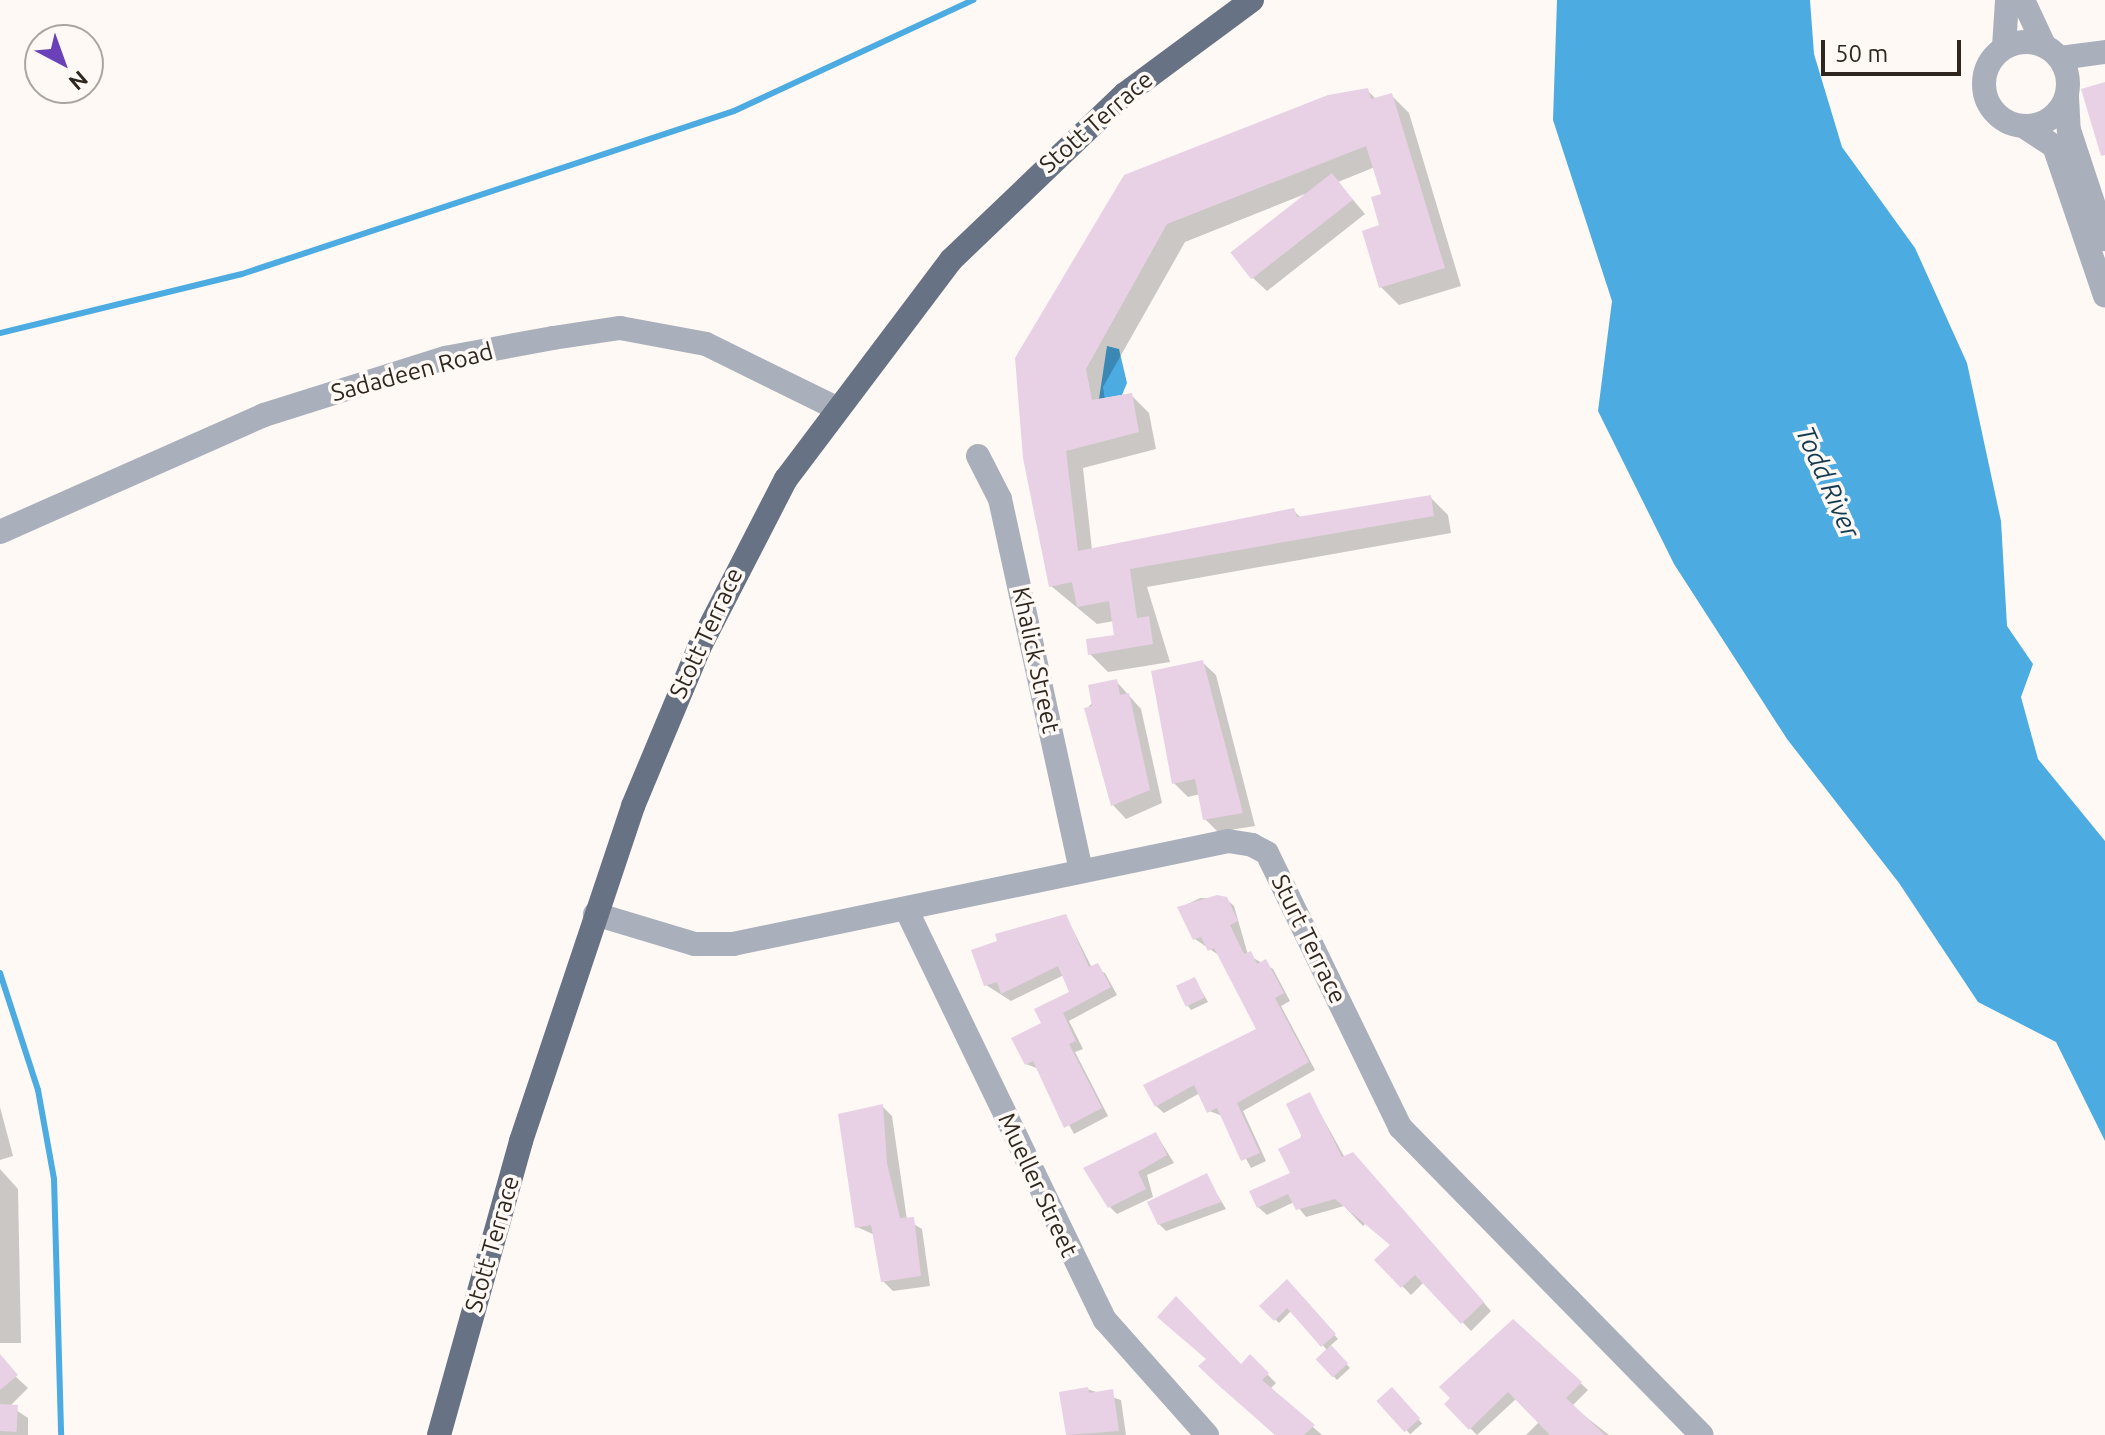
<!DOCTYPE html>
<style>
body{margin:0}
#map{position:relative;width:2105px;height:1435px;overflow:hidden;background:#fef9f5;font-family:Ubuntu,sans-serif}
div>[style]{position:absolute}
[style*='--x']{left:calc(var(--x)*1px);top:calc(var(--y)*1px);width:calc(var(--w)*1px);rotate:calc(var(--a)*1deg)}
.water>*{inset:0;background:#4cabe1}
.shadow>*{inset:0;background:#0003;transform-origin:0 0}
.stream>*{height:6px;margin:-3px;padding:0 3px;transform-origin:3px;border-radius:3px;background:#4cabe1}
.building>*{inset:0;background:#e8d1e5;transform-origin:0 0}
.minor>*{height:24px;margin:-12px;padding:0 12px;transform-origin:12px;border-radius:12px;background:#aab0bb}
.minor>.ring{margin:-12px;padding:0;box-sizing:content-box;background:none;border:24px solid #aab0bb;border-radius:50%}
.major>*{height:24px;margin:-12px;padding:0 12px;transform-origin:12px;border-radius:12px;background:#687285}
span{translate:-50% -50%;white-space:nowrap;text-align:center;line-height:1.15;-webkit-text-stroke:7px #fef9f5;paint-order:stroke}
.street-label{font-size:24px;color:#2f271f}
.water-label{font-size:26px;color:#123b51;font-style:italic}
.north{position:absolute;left:24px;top:24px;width:80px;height:80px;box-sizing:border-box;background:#fef9f5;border:2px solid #aba59f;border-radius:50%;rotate:139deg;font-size:22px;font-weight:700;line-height:32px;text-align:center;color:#2f271f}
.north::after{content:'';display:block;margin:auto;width:28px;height:36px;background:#6b41ba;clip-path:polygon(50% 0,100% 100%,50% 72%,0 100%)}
.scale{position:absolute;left:1821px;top:40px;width:140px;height:36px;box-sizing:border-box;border:4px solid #2f271f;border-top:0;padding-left:10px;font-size:24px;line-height:28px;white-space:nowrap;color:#2f271f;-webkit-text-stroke:6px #fef9f5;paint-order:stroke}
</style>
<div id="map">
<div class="water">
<i style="clip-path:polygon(1557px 0,1810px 0,1814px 54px,1842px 147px,1915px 248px,1967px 363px,2001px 521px,2007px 626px,2033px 664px,2021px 697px,2038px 759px,2105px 841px,2105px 1141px,2056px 1042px,1978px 1002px,1899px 883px,1787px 739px,1674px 564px,1598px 411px,1612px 301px,1553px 120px)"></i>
<i style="clip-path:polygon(1107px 346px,1119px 349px,1127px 383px,1122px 395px,1099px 399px)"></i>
</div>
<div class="shadow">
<i style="clip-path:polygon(1367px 90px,1377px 100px,1391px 95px,1409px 113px,1461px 286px,1399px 305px,1381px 287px,1383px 196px,1375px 167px,1338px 182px,1365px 214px,1267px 291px,1253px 278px,1305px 194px,1185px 242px,1103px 387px,1105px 400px,1131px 395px,1149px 413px,1156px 449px,1083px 468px,1092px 550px,1293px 510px,1302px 519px,1430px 497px,1448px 515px,1451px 533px,1147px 587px,1170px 662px,1108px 672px,1090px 654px,1116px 637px,1114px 621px,1097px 624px,1051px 586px,1025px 458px,1126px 177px)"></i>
<i style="clip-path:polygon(1202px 662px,1216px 675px,1255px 826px,1218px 832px,1205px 819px,1200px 794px,1188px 797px,1174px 783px)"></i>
<i style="clip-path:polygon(1116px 681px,1141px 709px,1162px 803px,1126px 819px,1113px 805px,1086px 709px)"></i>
<i style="clip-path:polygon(1200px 898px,1226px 899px,1234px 906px,1248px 955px,1273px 969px,1290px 1001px,1281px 1006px,1315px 1070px,1243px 1111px,1266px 1161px,1251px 1168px,1223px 1116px,1209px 1111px,1200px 1093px,1164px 1113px,1156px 1106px,1259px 1030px,1220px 956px,1195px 939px,1180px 908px)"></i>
<i style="clip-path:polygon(1066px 916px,1092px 968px,1105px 973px,1117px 995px,1069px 1021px,1083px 1049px,1075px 1052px,1108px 1116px,1074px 1134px,1039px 1069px,1026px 1064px,1044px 1024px,1071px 993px,1064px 975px,1011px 1001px,986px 985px)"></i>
<i style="clip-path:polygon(1195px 980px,1208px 1002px,1191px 1010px,1188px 1006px)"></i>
<i style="clip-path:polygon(1310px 1095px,1345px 1158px,1361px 1163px,1491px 1311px,1471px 1331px,1424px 1282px,1411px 1295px,1377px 1260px,1393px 1245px,1369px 1220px,1363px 1226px,1344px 1206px,1306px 1217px,1294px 1202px,1267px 1215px,1258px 1207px,1293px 1174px)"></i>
<i style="clip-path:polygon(0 1107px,13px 1156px,0 1160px)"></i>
<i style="clip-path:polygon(883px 1107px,892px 1116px,907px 1220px,922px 1229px,930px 1286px,893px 1291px,883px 1281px,875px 1235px,857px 1227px)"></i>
<i style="clip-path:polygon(1156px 1134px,1174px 1163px,1147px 1175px,1153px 1197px,1117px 1214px,1110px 1207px)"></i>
<i style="clip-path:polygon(0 1169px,18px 1189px,21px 1343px,0 1343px)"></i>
<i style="clip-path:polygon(1206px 1176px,1226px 1209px,1166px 1231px,1159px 1224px)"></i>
<i style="clip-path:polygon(1287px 1282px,1338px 1339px,1330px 1346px,1350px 1368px,1337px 1380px,1318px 1359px,1328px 1351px,1291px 1311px,1279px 1323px,1262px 1306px)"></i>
<i style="clip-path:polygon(1513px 1321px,1588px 1390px,1572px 1406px,1609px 1435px,1526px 1435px,1540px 1421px,1517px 1398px,1477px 1435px,1446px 1404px)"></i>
<i style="clip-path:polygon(1250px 1357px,1276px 1383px,1270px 1389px,1322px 1435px,1275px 1435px,1201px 1366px,1241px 1367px)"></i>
<i style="clip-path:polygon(0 1362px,28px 1388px,10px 1406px,28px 1418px,28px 1435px,0 1435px)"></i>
<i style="clip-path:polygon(1087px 1389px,1121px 1400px,1126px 1435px,1068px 1435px,1061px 1393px)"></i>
<i style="left:1392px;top:1390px;width:45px;height:16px;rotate:48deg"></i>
</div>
<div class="stream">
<i style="--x:0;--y:333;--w:249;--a:-13.7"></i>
<i style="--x:242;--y:274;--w:518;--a:-18.33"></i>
<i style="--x:734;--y:111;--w:264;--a:-24.9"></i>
<i style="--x:0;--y:973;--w:123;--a:72"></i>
<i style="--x:38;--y:1090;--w:90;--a:79.8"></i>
<i style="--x:54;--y:1179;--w:256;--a:88.4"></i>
</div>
<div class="building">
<i style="clip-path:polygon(2105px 82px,2105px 155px,2101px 156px,2081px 89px)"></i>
<i style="clip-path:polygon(1368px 88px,1371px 99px,1392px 93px,1445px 268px,1379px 288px,1362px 231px,1379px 225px,1371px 197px,1381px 194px,1366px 146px,1167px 224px,1086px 369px,1092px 400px,1132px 393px,1139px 432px,1066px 451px,1078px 551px,1294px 508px,1297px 517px,1431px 495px,1434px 516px,1130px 569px,1137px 618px,1149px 616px,1153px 644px,1088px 655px,1086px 639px,1114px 635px,1109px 601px,1077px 607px,1072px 582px,1049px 587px,1023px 458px,1015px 358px,1124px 175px,1328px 95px)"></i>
<i style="left:1332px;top:173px;width:34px;height:129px;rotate:52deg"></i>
<i style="clip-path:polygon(1203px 660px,1243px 813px,1203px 820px,1195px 779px,1172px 784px,1151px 671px)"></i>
<i style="clip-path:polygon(1117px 679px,1120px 695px,1129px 693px,1150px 790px,1111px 806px,1084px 708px,1092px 706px,1088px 685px)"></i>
<i style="clip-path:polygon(1217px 895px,1227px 897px,1238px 921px,1230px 925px,1244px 954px,1251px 951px,1257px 964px,1266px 959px,1284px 993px,1275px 998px,1309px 1062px,1237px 1103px,1260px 1153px,1241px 1161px,1217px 1108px,1207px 1113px,1194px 1085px,1155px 1107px,1143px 1085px,1256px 1029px,1214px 948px,1208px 951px,1201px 937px,1193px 940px,1177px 907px)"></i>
<i style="clip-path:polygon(1066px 914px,1089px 967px,1098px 963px,1111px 987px,1063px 1013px,1076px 1041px,1069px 1044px,1102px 1108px,1064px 1128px,1033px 1061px,1025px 1065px,1011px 1038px,1041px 1023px,1034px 1009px,1069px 992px,1058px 966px,1001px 994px,997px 982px,984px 986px,971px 950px,997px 941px,995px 934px)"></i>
<i style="left:1195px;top:977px;width:23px;height:21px;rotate:65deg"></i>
<i style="clip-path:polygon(1310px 1092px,1342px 1157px,1353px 1152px,1484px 1302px,1461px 1324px,1415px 1275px,1401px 1288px,1374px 1260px,1390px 1245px,1335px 1199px,1296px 1210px,1288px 1194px,1257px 1208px,1249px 1191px,1290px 1173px,1278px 1149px,1302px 1137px,1286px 1104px)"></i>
<i style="clip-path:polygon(883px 1104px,887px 1163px,900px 1218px,914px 1217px,921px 1276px,881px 1282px,871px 1225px,855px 1228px,838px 1114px)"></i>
<i style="clip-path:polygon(1156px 1132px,1167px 1155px,1138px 1172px,1146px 1189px,1108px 1208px,1083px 1168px)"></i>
<i style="clip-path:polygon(1207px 1173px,1221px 1202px,1158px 1225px,1147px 1202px)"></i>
<i style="clip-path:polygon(1287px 1279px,1336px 1334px,1321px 1347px,1287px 1308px,1274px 1321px,1259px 1306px)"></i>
<i style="clip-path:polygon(1176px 1296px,1241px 1364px,1250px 1354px,1269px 1373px,1262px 1380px,1315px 1425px,1304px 1435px,1275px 1435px,1217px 1384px,1198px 1366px,1206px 1359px,1157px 1317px)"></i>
<i style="clip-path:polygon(1513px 1319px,1582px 1382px,1566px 1398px,1605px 1435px,1550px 1435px,1508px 1392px,1469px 1430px,1444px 1404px,1450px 1398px,1439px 1387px)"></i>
<i style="left:1331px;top:1345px;width:25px;height:21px;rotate:47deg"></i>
<i style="clip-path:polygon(0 1354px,18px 1375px,0 1390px)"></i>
<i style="clip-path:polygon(1088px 1387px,1089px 1393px,1113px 1389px,1119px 1431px,1066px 1435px,1059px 1392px)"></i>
<i style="left:1392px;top:1387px;width:42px;height:21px;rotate:48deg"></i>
<i style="left:0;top:1404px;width:18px;height:27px;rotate:3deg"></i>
</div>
<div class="minor">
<i style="--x:2023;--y:0;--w:50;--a:65"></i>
<i class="ring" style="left:1984px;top:42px;width:60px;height:60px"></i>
<i style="--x:2004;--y:47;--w:47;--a:-86.3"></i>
<i style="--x:2060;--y:58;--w:45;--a:-7.6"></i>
<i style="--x:2067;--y:97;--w:33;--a:87"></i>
<i style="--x:2069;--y:130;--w:115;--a:71.7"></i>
<i style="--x:2023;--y:126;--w:37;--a:33"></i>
<i style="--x:2054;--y:146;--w:158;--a:71.2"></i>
<i style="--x:978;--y:456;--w:48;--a:62.9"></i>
<i style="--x:1000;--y:499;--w:379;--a:77.7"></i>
<i style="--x:0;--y:532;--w:289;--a:-23.9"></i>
<i style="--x:264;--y:415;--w:190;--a:-17.5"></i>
<i style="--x:445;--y:358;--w:110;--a:-10.5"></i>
<i style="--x:553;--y:338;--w:68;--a:-8.5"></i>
<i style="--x:620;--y:328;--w:87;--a:10.5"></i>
<i style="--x:706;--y:344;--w:143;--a:26.2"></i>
<i style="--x:907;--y:911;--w:454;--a:64.2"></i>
<i style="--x:1105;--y:1320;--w:154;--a:48.4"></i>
<i style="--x:595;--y:914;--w:104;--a:16.7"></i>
<i style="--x:695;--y:944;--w:38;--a:0"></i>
<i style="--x:733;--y:944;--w:506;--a:-11.75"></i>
<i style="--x:1228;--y:841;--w:24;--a:9"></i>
<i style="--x:1252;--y:845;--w:17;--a:28"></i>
<i style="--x:1267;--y:853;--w:305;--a:64.1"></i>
<i style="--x:1400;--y:1127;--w:431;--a:45.6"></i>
</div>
<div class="major">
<i style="--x:439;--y:1435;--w:305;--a:-74.4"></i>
<i style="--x:521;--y:1141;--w:353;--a:-71.5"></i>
<i style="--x:633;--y:806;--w:171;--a:-67.3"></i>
<i style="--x:699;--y:648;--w:190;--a:-62.8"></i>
<i style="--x:786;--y:479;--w:274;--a:-53"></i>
<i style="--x:951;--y:260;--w:240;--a:-43.7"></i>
<i style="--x:1125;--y:94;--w:158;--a:-36.5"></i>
</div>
<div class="street-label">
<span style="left:1096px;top:122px;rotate:-41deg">Stott Terrace</span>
<span style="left:412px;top:372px;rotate:-15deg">Sadadeen Road</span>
<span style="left:706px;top:633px;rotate:-65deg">Stott Terrace</span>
<span style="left:1036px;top:660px;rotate:78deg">Khalick Street</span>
<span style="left:1309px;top:939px;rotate:64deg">Sturt Terrace</span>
<span style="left:1038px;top:1185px;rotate:65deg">Mueller Street</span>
<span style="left:492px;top:1244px;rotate:-74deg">Stott Terrace</span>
</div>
<div class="water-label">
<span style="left:1828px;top:482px;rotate:66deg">Todd River</span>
</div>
<div class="north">N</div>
<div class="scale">50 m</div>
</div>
